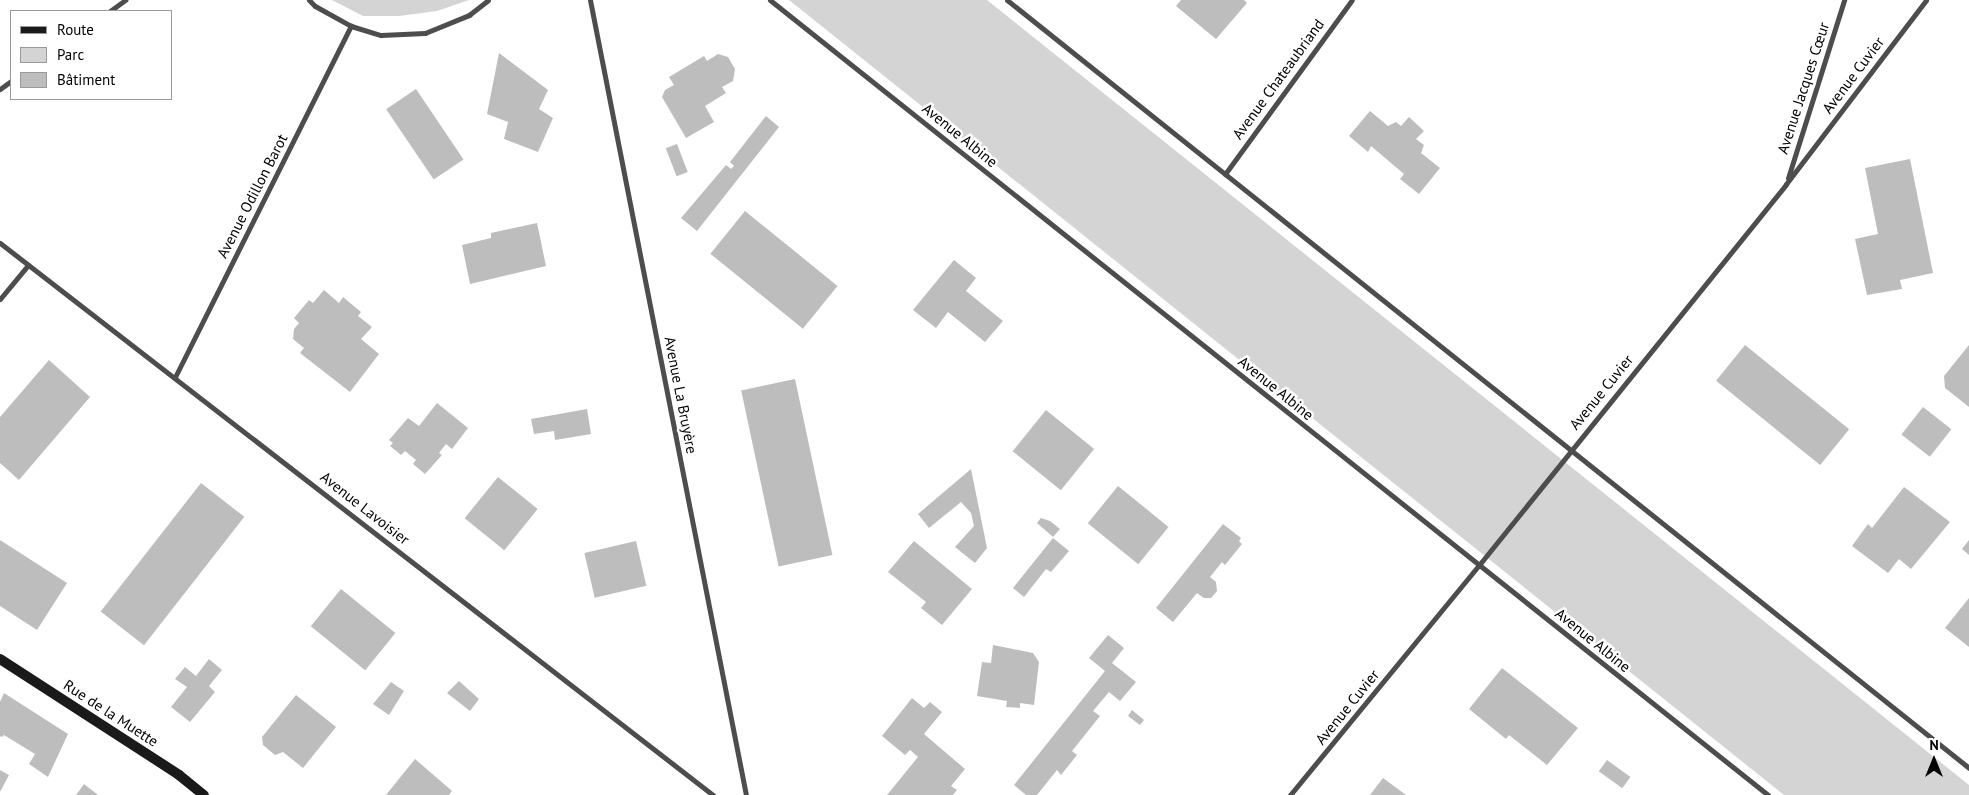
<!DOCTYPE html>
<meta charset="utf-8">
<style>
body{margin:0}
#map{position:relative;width:1969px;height:795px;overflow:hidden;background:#fff;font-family:"PT Sans",sans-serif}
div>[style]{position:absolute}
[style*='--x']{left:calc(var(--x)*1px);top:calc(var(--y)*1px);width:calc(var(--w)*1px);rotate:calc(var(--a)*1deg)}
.green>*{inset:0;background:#d4d4d4}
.building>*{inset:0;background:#bdbdbd;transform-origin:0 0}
.street>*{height:5px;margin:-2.5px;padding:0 2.5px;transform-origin:2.5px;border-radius:2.5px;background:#4d4d4d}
.secondary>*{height:10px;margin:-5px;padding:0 5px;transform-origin:5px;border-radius:5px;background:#1a1a1a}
span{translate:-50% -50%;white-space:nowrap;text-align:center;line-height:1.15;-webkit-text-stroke:5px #fff;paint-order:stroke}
.street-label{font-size:15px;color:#000}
.legend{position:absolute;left:10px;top:10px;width:162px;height:90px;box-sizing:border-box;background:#fff;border:1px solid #999;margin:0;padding:6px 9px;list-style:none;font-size:15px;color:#000}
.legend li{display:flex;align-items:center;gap:10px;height:25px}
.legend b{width:25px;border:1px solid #999}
.north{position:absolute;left:1909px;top:735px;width:50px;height:50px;-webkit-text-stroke:4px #fff;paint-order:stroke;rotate:0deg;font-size:14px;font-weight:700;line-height:20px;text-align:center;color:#000}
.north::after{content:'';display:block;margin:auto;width:18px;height:22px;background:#000;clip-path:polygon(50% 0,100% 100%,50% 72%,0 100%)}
</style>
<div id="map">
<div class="green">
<i style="clip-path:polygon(332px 0,469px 0,437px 11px,399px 16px,363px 16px)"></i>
<i style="clip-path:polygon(789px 0,987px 0,1969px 785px,1969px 795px,1784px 795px)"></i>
</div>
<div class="building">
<i style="clip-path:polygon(1181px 0,1244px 0,1247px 3px,1216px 39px,1176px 6px)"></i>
<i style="clip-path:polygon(499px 53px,548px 90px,539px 109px,553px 118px,538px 152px,504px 139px,508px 122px,487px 114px)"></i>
<i style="clip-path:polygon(718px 54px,728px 57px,735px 69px,733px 81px,722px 87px,726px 93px,705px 106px,714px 122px,686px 138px,662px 97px,665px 90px,674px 85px,669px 77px,704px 56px,707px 61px)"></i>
<i style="left:416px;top:89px;width:85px;height:36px;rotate:56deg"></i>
<i style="clip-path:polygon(1370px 111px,1388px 126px,1396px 122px,1401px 126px,1409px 117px,1424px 131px,1416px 139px,1424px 145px,1421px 153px,1440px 168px,1419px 194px,1400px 179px,1404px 174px,1371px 146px,1368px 152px,1349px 136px)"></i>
<i style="clip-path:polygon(766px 116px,779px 127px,697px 231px,681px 218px,726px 165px,731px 169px,734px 166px,730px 162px)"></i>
<i style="left:677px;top:144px;width:30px;height:12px;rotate:69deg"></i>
<i style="clip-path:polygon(1910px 159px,1933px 273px,1900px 280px,1902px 289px,1867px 295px,1855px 239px,1878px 234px,1865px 168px)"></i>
<i style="left:745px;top:211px;width:119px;height:55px;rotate:39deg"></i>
<i style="clip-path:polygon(537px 223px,546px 266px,470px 284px,462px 245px,491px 238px,491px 233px)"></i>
<i style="clip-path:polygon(954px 260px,976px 278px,966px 291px,1003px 321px,985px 342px,948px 312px,936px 328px,913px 310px)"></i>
<i style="clip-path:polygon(324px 290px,339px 303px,343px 297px,361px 312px,358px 316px,372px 327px,361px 339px,379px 354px,350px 392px,300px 353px,304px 348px,293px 339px,294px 329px,299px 323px,294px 318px,309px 300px,313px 303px)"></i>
<i style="left:1745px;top:345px;width:134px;height:46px;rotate:39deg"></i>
<i style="clip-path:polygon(1969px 345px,1969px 407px,1945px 388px,1944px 376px)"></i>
<i style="clip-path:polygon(49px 360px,90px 397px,19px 480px,0 463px,0 417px)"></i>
<i style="left:795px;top:379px;width:180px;height:55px;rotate:78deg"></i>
<i style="clip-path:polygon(437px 403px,468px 428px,452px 449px,446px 444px,439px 453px,442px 455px,425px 474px,413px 464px,416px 460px,405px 451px,401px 455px,390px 446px,393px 443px,389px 440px,408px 418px,419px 426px)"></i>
<i style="left:1923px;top:407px;width:36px;height:35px;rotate:38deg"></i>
<i style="clip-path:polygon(587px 409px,591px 434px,555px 440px,554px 431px,534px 434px,531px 419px)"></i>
<i style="left:1046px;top:410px;width:62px;height:53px;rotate:39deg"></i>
<i style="clip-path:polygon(971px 469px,987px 548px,975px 563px,955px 547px,974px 526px,971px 513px,961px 502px,929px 528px,918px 514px)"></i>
<i style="left:498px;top:477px;width:51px;height:53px;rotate:39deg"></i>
<i style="left:201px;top:483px;width:55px;height:163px;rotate:38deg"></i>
<i style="left:1118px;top:486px;width:65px;height:48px;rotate:39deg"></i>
<i style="clip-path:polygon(1904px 487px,1950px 522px,1911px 569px,1899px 559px,1888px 573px,1852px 546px,1868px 524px,1872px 528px)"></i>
<i style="clip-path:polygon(1041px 518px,1050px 521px,1060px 529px,1053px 537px,1037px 523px)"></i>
<i style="clip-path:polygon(1223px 524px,1241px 538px,1239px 541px,1242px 544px,1225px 565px,1222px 562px,1210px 577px,1216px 582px,1217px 591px,1211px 598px,1204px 598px,1197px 593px,1173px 622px,1156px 608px)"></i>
<i style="clip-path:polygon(1053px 538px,1069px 551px,1051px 572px,1046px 569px,1024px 597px,1013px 588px)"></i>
<i style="clip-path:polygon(0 540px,67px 583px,37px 630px,0 606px)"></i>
<i style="clip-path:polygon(1969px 540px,1969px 555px,1962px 549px)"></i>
<i style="left:636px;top:541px;width:46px;height:53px;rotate:77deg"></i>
<i style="clip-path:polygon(914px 541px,972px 589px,942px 625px,921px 608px,926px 602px,888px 572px)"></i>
<i style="left:341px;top:589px;width:70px;height:48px;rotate:39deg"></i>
<i style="clip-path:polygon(1969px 598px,1969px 647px,1945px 628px)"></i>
<i style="clip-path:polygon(1108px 635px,1124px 648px,1112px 663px,1136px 682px,1120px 701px,1109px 692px,1093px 711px,1100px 716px,1072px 751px,1077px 755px,1061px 775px,1057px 770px,1037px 795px,1026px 795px,1014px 785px,1105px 671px,1089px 658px)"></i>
<i style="clip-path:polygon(993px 645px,1033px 653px,1039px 662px,1034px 705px,1020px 703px,1020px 708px,1006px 707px,1007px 701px,977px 696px,982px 662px,991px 663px)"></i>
<i style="clip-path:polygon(209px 659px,222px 670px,209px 686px,215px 692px,190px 722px,171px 707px,187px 687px,175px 679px,185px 667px,196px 676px)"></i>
<i style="clip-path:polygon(1502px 668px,1578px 728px,1547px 765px,1509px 735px,1506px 739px,1469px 709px)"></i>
<i style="clip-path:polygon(459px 681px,479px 699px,470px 711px,447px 693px)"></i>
<i style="clip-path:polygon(391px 682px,404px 691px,389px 715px,373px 704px)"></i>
<i style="clip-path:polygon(4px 693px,68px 734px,48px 777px,29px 764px,35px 754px,4px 735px,2px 737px,0 736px,0 702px)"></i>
<i style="clip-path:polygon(296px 695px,336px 727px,303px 768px,283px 752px,275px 755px,263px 745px,262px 737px)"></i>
<i style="clip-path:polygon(912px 698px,924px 708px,930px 702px,942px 712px,924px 734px,965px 769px,951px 786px,957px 790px,953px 795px,887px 795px,918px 757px,910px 750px,905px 755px,882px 736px)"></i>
<i style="clip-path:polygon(1132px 710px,1144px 720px,1140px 725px,1128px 716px)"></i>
<i style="clip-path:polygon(415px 759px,452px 791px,449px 795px,386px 795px)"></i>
<i style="left:1607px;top:760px;width:29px;height:14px;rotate:36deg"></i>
<i style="clip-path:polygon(0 770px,9px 775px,0 792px)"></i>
<i style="clip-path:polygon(1383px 778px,1406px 795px,1370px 795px)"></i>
<i style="clip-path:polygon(84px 784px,98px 795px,76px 795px)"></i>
</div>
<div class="street">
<i style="--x:309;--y:0;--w:8;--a:45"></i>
<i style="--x:315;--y:6;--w:41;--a:29.1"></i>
<i style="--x:351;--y:26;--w:31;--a:17"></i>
<i style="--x:381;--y:35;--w:44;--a:-2.6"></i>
<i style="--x:425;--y:33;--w:48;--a:-22.2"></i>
<i style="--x:469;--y:15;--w:24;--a:-38"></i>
<i style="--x:590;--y:0;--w:810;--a:78.9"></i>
<i style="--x:770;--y:0;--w:1276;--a:38.54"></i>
<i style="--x:1007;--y:0;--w:1231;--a:38.6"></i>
<i style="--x:110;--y:11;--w:19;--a:-36"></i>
<i style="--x:0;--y:89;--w:14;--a:-36"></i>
<i style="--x:1225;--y:174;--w:215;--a:-53.9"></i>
<i style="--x:1788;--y:178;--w:187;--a:-72.5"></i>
<i style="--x:0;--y:243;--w:902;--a:37.75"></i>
<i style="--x:0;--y:299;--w:44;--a:-50.5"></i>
<i style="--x:175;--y:377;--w:393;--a:-63.4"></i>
<i style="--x:1290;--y:795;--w:298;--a:-50.6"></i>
<i style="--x:1479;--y:565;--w:489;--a:-51.1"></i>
<i style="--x:1786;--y:184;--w:231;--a:-52.7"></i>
</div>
<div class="secondary">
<i style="--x:0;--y:659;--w:213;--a:32.9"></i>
<i style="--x:179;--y:775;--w:32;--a:39"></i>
</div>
<div class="street-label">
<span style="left:1853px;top:75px;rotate:-53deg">Avenue Cuvier</span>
<span style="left:1278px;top:79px;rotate:-54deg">Avenue Chateaubriand</span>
<span style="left:1803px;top:88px;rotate:-72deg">Avenue Jacques Cœur</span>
<span style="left:960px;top:135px;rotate:39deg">Avenue Albine</span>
<span style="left:252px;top:196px;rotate:-63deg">Avenue Odillon Barot</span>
<span style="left:1276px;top:388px;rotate:39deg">Avenue Albine</span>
<span style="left:1601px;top:392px;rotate:-51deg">Avenue Cuvier</span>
<span style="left:681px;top:395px;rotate:79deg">Avenue La Bruyère</span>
<span style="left:365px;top:508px;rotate:38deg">Avenue Lavoisier</span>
<span style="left:1593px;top:640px;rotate:39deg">Avenue Albine</span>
<span style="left:1347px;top:707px;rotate:-51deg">Avenue Cuvier</span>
<span style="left:111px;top:713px;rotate:33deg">Rue de la Muette</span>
</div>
<ul class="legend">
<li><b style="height:6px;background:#1a1a1a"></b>Route</li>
<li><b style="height:14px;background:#d4d4d4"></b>Parc</li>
<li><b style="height:14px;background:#bdbdbd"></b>Bâtiment</li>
</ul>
<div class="north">N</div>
</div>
